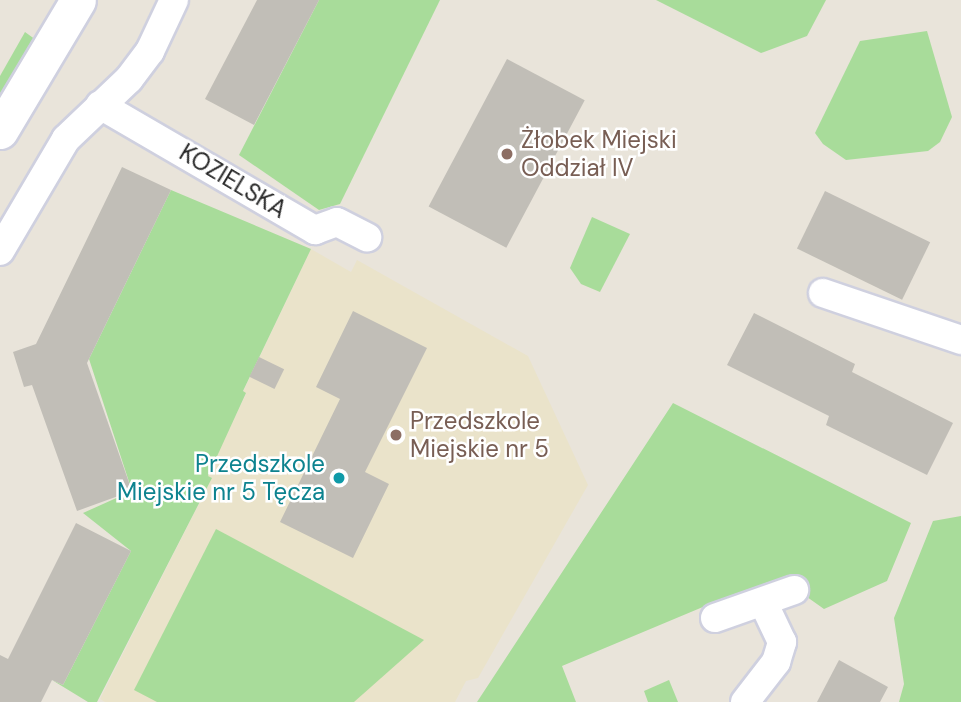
<!DOCTYPE html>
<meta charset="utf-8">
<style>
body{margin:0}
#map{position:relative;width:961px;height:702px;overflow:hidden;background:#e9e4da;font-family:"DM Sans",sans-serif}
div>[style]{position:absolute}
[style*='--x']{left:calc(var(--x)*1px);top:calc(var(--y)*1px);width:calc(var(--w)*1px);rotate:calc(var(--a)*1deg)}
.education>*{inset:0;background:#eae3ca}
.green>*{inset:0;background:#a8dc9a}
.building>*{inset:0;background:#c1beb7;transform-origin:0 0}
.roads{filter:drop-shadow(2px 0 #cfd0df) drop-shadow(-2px 0 #cfd0df) drop-shadow(0 2px #cfd0df) drop-shadow(0 -2px #cfd0df)}
.minor>*{height:28px;margin:-14px;padding:0 14px;transform-origin:14px;border-radius:14px;background:#fff}
.tertiary>*{height:35px;margin:-17.5px;padding:0 17.5px;transform-origin:17.5px;border-radius:17.5px;background:#fff}
.dots>*{width:19px;height:19px;translate:-50% -50%;box-sizing:border-box;border:4px solid #fff;border-radius:50%}
span{translate:-50% -50%;white-space:nowrap;text-align:center;line-height:1.15;-webkit-text-stroke:5px #fff;paint-order:stroke}
.education-label{font-size:24px;color:#785e54}
.left{translate:0 -50%;text-align:left}
.street-label{font-size:24px;color:#272727}
.culture-label{font-size:24px;color:#0d838f}
.right{translate:-100% -50%;text-align:right}
</style>
<div id="map">
<div class="education">
<i style="clip-path:polygon(311px 249px,351px 272px,357px 260px,528px 356px,588px 485px,478px 678px,466px 681px,455px 702px,105px 702px,100px 699px,212px 478px,207px 476px,246px 394px,243px 392px)"></i>
</div>
<div class="green">
<i style="clip-path:polygon(319px 0,440px 0,340px 204px,319px 210px,239px 155px)"></i>
<i style="clip-path:polygon(656px 0,826px 0,807px 36px,761px 53px)"></i>
<i style="clip-path:polygon(927px 31px,952px 117px,940px 142px,928px 151px,846px 160px,823px 144px,815px 133px,860px 41px)"></i>
<i style="clip-path:polygon(25px 32px,36px 40px,0 99px,0 76px)"></i>
<i style="clip-path:polygon(171px 190px,311px 249px,243px 391px,246px 393px,208px 476px,212px 478px,97px 702px,88px 702px,52px 680px,63px 685px,131px 551px,83px 513px,132px 491px,89px 359px)"></i>
<i style="clip-path:polygon(592px 217px,630px 234px,600px 292px,581px 284px,570px 268px)"></i>
<i style="clip-path:polygon(673px 403px,911px 523px,887px 581px,824px 609px,783px 580px,710px 604px,562px 666px,576px 702px,477px 702px)"></i>
<i style="clip-path:polygon(961px 516px,961px 702px,899px 702px,904px 684px,894px 618px,933px 521px)"></i>
<i style="clip-path:polygon(216px 529px,424px 640px,354px 702px,157px 702px,134px 690px)"></i>
<i style="clip-path:polygon(669px 680px,678px 702px,648px 702px,644px 691px)"></i>
</div>
<div class="building">
<i style="clip-path:polygon(257px 0,319px 0,254px 125px,205px 99px)"></i>
<i style="left:507px;top:59px;width:88px;height:167px;rotate:28deg"></i>
<i style="clip-path:polygon(122px 167px,171px 190px,87px 363px,132px 491px,77px 511px,32px 385px,24px 387px,13px 352px,36px 344px)"></i>
<i style="left:825px;top:191px;width:117px;height:64px;rotate:26deg"></i>
<i style="clip-path:polygon(353px 311px,427px 348px,365px 472px,389px 484px,353px 558px,280px 522px,340px 399px,316px 387px)"></i>
<i style="clip-path:polygon(754px 313px,855px 364px,852px 372px,953px 423px,927px 475px,826px 425px,829px 416px,727px 365px)"></i>
<i style="left:259px;top:357px;width:28px;height:22px;rotate:26deg"></i>
<i style="clip-path:polygon(76px 523px,131px 551px,63px 685px,52px 680px,41px 702px,0 702px,0 655px,8px 659px)"></i>
<i style="clip-path:polygon(839px 660px,888px 687px,880px 702px,817px 702px)"></i>
</div>
<div class="roads">
<div class="minor">
<i style="--x:100;--y:105;--w:249;--a:30.2"></i>
<i style="--x:315;--y:230;--w:23;--a:-20"></i>
<i style="--x:337;--y:222;--w:34;--a:27"></i>
<i style="--x:0;--y:251;--w:130;--a:-59.5"></i>
<i style="--x:66;--y:139;--w:87;--a:-43.6"></i>
<i style="--x:129;--y:79;--w:35;--a:-53"></i>
<i style="--x:150;--y:51;--w:56;--a:-64.8"></i>
<i style="--x:823;--y:293;--w:146;--a:18.8"></i>
<i style="--x:715;--y:618;--w:84;--a:-19.5"></i>
<i style="--x:745;--y:702;--w:51;--a:-52.2"></i>
<i style="--x:776;--y:662;--w:21;--a:-73"></i>
<i style="--x:782;--y:642;--w:44;--a:-115.4"></i>
</div>
<div class="tertiary">
<i style="--x:0;--y:131;--w:152;--a:-59.2"></i>
</div>
</div>
<div class="dots">
<i style="left:507px;top:154px;background:#8d6e63"></i>
<i style="left:396px;top:435px;background:#8d6e63"></i>
<i style="left:339px;top:478px;background:#0f9aa8"></i>
</div>
<div class="education-label">
<span class="left" style="left:521px;top:154px">Żłobek Miejski<br>Oddział IV</span>
<span class="left" style="left:410px;top:435px">Przedszkole<br>Miejskie nr 5</span>
</div>
<div class="street-label">
<span style="left:233px;top:181px;rotate:31deg">KOZIELSKA</span>
</div>
<div class="culture-label">
<span class="right" style="left:325px;top:478px">Przedszkole<br>Miejskie nr 5 Tęcza</span>
</div>
</div>
